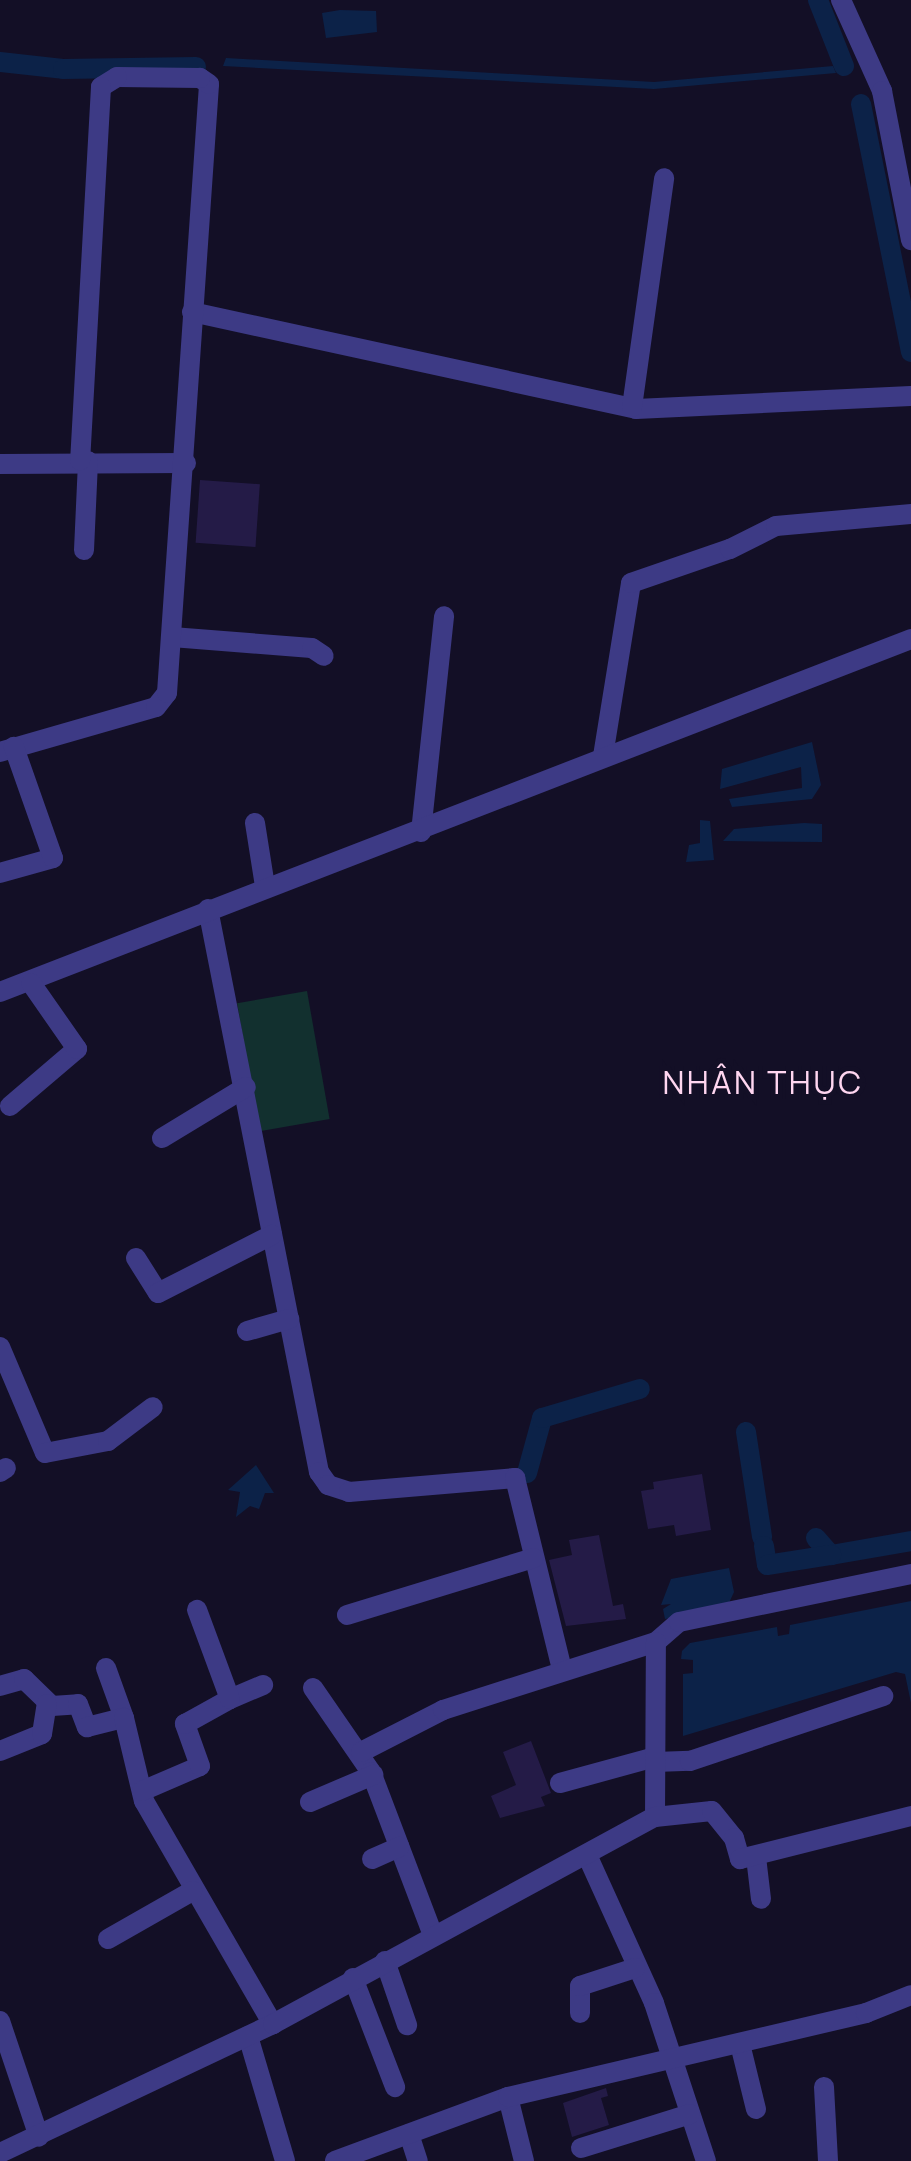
<!DOCTYPE html>
<meta charset="utf-8">
<style>
body{margin:0}
#map{position:relative;width:911px;height:2161px;overflow:hidden;background:#130f26;font-family:Manrope,sans-serif}
div>[style]{position:absolute}
[style*='--x']{left:calc(var(--x)*1px);top:calc(var(--y)*1px);width:calc(var(--w)*1px);rotate:calc(var(--a)*1deg)}
.green>*{inset:0;background:#12302f;transform-origin:0 0}
.water>*{inset:0;background:#0c2248}
.canal>*{height:20px;margin:-10px;padding:0 10px;transform-origin:10px;border-radius:10px;background:#0c2248}
.building>*{inset:0;background:#241b47;transform-origin:0 0}
.minor>*{height:20px;margin:-10px;padding:0 10px;transform-origin:10px;border-radius:10px;background:#3d3a85}
span{translate:-50% -50%;white-space:nowrap;text-align:center;line-height:1.15;-webkit-text-stroke:10px #130f26;paint-order:stroke}
.quarter-label{font-size:32px;color:#ffd6f0;letter-spacing:2.5px}
</style>
<div id="map">
<div class="green">
<i style="left:307px;top:991px;width:130px;height:71px;rotate:80deg"></i>
</div>
<div class="water">
<i style="clip-path:polygon(340px 10px,376px 11px,377px 32px,326px 38px,322px 13px)"></i>
<i style="clip-path:polygon(226px 58px,654px 82px,833px 66px,836px 73px,654px 89px,223px 66px)"></i>
<i style="clip-path:polygon(812px 742px,821px 785px,812px 799px,732px 807px,729px 799px,802px 788px,801px 767px,720px 789px,722px 769px)"></i>
<i style="clip-path:polygon(700px 820px,710px 821px,714px 860px,686px 862px,689px 845px,700px 843px)"></i>
<i style="clip-path:polygon(804px 823px,822px 824px,822px 842px,723px 841px,734px 829px)"></i>
<i style="clip-path:polygon(256px 1465px,274px 1493px,265px 1493px,259px 1509px,250px 1506px,236px 1517px,240px 1492px,228px 1490px)"></i>
<i style="clip-path:polygon(729px 1568px,734px 1592px,728px 1605px,665px 1619px,663px 1609px,671px 1604px,661px 1605px,671px 1579px)"></i>
<i style="clip-path:polygon(911px 1601px,911px 1703px,905px 1674px,896px 1672px,683px 1736px,683px 1674px,693px 1673px,693px 1660px,681px 1659px,682px 1651px,690px 1643px,777px 1627px,778px 1636px,789px 1634px,790px 1625px)"></i>
</div>
<div class="canal">
<i style="--x:818;--y:0;--w:71;--a:68.5"></i>
<i style="--x:0;--y:62;--w:63;--a:6.3"></i>
<i style="--x:63;--y:69;--w:133;--a:-0.9"></i>
<i style="--x:861;--y:104;--w:253;--a:78.6"></i>
<i style="--x:746;--y:1432;--w:106;--a:81.3"></i>
<i style="--x:527;--y:1473;--w:57;--a:-74.7"></i>
<i style="--x:542;--y:1418;--w:102;--a:-16.5"></i>
<i style="--x:816;--y:1538;--w:23;--a:49"></i>
<i style="--x:831;--y:1555;--w:81;--a:-9.9"></i>
<i style="--x:764;--y:1546;--w:19;--a:81"></i>
<i style="--x:767;--y:1565;--w:65;--a:-8.9"></i>
</div>
<div class="building">
<i style="left:200px;top:480px;width:60px;height:63px;rotate:4deg"></i>
<i style="clip-path:polygon(702px 1474px,711px 1530px,676px 1536px,674px 1525px,648px 1529px,641px 1491px,654px 1489px,653px 1482px)"></i>
<i style="clip-path:polygon(599px 1535px,613px 1606px,623px 1604px,626px 1619px,566px 1626px,549px 1560px,572px 1555px,569px 1540px)"></i>
<i style="clip-path:polygon(531px 1741px,551px 1793px,541px 1797px,545px 1806px,500px 1818px,491px 1796px,516px 1785px,503px 1752px)"></i>
<i style="clip-path:polygon(606px 2088px,608px 2096px,601px 2098px,609px 2125px,572px 2137px,563px 2103px)"></i>
</div>
<div class="minor">
<i style="--x:841;--y:0;--w:100;--a:65.7"></i>
<i style="--x:882;--y:91;--w:152;--a:79"></i>
<i style="--x:192;--y:312;--w:454;--a:12.3"></i>
<i style="--x:636;--y:409;--w:275;--a:-2.7"></i>
<i style="--x:632;--y:407;--w:231;--a:-82"></i>
<i style="--x:0;--y:464;--w:186;--a:-0.3"></i>
<i style="--x:84;--y:550;--w:89;--a:-87.4"></i>
<i style="--x:172;--y:637;--w:140;--a:4.5"></i>
<i style="--x:312;--y:648;--w:14;--a:34"></i>
<i style="--x:0;--y:752;--w:162;--a:-16.1"></i>
<i style="--x:156;--y:707;--w:18;--a:-52"></i>
<i style="--x:167;--y:693;--w:610;--a:-86.05"></i>
<i style="--x:209;--y:84;--w:11;--a:-146"></i>
<i style="--x:200;--y:78;--w:83;--a:-179.3"></i>
<i style="--x:117;--y:77;--w:19;--a:148"></i>
<i style="--x:101;--y:87;--w:374;--a:93.2"></i>
<i style="--x:603;--y:756;--w:175;--a:-80.8"></i>
<i style="--x:631;--y:583;--w:105;--a:-19"></i>
<i style="--x:730;--y:549;--w:51;--a:-26.6"></i>
<i style="--x:776;--y:526;--w:136;--a:-5.1"></i>
<i style="--x:255;--y:823;--w:64;--a:81"></i>
<i style="--x:421;--y:832;--w:217;--a:-83.9"></i>
<i style="--x:0;--y:873;--w:55;--a:-15.8"></i>
<i style="--x:53;--y:858;--w:118;--a:-109.4"></i>
<i style="--x:208;--y:909;--w:574;--a:78.85"></i>
<i style="--x:319;--y:1472;--w:16;--a:55"></i>
<i style="--x:328;--y:1485;--w:22;--a:18"></i>
<i style="--x:349;--y:1492;--w:167;--a:-4.8"></i>
<i style="--x:515;--y:1478;--w:198;--a:76.2"></i>
<i style="--x:0;--y:992;--w:977;--a:-21.18"></i>
<i style="--x:10;--y:1106;--w:88;--a:-40.4"></i>
<i style="--x:77;--y:1049;--w:80;--a:-124.9"></i>
<i style="--x:162;--y:1138;--w:98;--a:-31.3"></i>
<i style="--x:136;--y:1258;--w:41;--a:57.8"></i>
<i style="--x:158;--y:1293;--w:128;--a:-27"></i>
<i style="--x:247;--y:1331;--w:44;--a:-15.9"></i>
<i style="--x:0;--y:1347;--w:115;--a:67"></i>
<i style="--x:45;--y:1453;--w:64;--a:-10.8"></i>
<i style="--x:108;--y:1441;--w:56;--a:-37.1"></i>
<i style="--x:0;--y:1472;--w:7;--a:-34"></i>
<i style="--x:347;--y:1615;--w:195;--a:-17"></i>
<i style="--x:106;--y:1668;--w:53;--a:70.2"></i>
<i style="--x:0;--y:1686;--w:25;--a:-16"></i>
<i style="--x:24;--y:1679;--w:39;--a:44"></i>
<i style="--x:52;--y:1706;--w:26;--a:-4"></i>
<i style="--x:78;--y:1704;--w:25;--a:69"></i>
<i style="--x:87;--y:1727;--w:38;--a:-14"></i>
<i style="--x:124;--y:1718;--w:85;--a:76.5"></i>
<i style="--x:144;--y:1801;--w:258;--a:60"></i>
<i style="--x:313;--y:1688;--w:102;--a:55.4"></i>
<i style="--x:371;--y:1772;--w:174;--a:69.2"></i>
<i style="--x:230;--y:1699;--w:36;--a:-23"></i>
<i style="--x:0;--y:1751;--w:45;--a:-22"></i>
<i style="--x:42;--y:1734;--w:30;--a:-81"></i>
<i style="--x:361;--y:1752;--w:92;--a:-27.1"></i>
<i style="--x:443;--y:1710;--w:224;--a:-17.7"></i>
<i style="--x:656;--y:1642;--w:30;--a:-41"></i>
<i style="--x:679;--y:1622;--w:237;--a:-11.7"></i>
<i style="--x:655;--y:1762;--w:35;--a:-2"></i>
<i style="--x:690;--y:1761;--w:204;--a:-18.6"></i>
<i style="--x:560;--y:1783;--w:98;--a:-15.3"></i>
<i style="--x:142;--y:1791;--w:63;--a:-23.3"></i>
<i style="--x:200;--y:1766;--w:45;--a:-109.7"></i>
<i style="--x:185;--y:1724;--w:51;--a:-29.1"></i>
<i style="--x:230;--y:1699;--w:95;--a:-110.3"></i>
<i style="--x:310;--y:1802;--w:69;--a:-23.2"></i>
<i style="--x:655;--y:1817;--w:175;--a:-89.7"></i>
<i style="--x:587;--y:1855;--w:162;--a:65.6"></i>
<i style="--x:654;--y:2003;--w:166;--a:71.8"></i>
<i style="--x:756;--y:1857;--w:42;--a:83.2"></i>
<i style="--x:372;--y:1859;--w:30;--a:-24"></i>
<i style="--x:108;--y:1939;--w:97;--a:-29.7"></i>
<i style="--x:385;--y:1961;--w:68;--a:71"></i>
<i style="--x:353;--y:1978;--w:117;--a:68.9"></i>
<i style="--x:580;--y:2013;--w:27;--a:-90"></i>
<i style="--x:580;--y:1986;--w:58;--a:-18.1"></i>
<i style="--x:0;--y:2021;--w:122;--a:71.4"></i>
<i style="--x:248;--y:2036;--w:130;--a:73.5"></i>
<i style="--x:740;--y:2044;--w:67;--a:76.2"></i>
<i style="--x:824;--y:2087;--w:74;--a:86.9"></i>
<i style="--x:508;--y:2097;--w:66;--a:76"></i>
<i style="--x:409;--y:2134;--w:28;--a:72"></i>
<i style="--x:581;--y:2148;--w:114;--a:-17.3"></i>
<i style="--x:0;--y:2153;--w:302;--a:-25.3"></i>
<i style="--x:273;--y:2024;--w:434;--a:-28.5"></i>
<i style="--x:655;--y:1817;--w:57;--a:-6"></i>
<i style="--x:712;--y:1811;--w:35;--a:51"></i>
<i style="--x:734;--y:1838;--w:22;--a:74"></i>
<i style="--x:740;--y:1859;--w:176;--a:-14.1"></i>
<i style="--x:335;--y:2161;--w:184;--a:-20.3"></i>
<i style="--x:508;--y:2097;--w:368;--a:-13.2"></i>
<i style="--x:866;--y:2013;--w:48;--a:-21.8"></i>
</div>
<div class="quarter-label">
<span style="left:763px;top:1082px">NHÂN THỤC</span>
</div>
</div>
